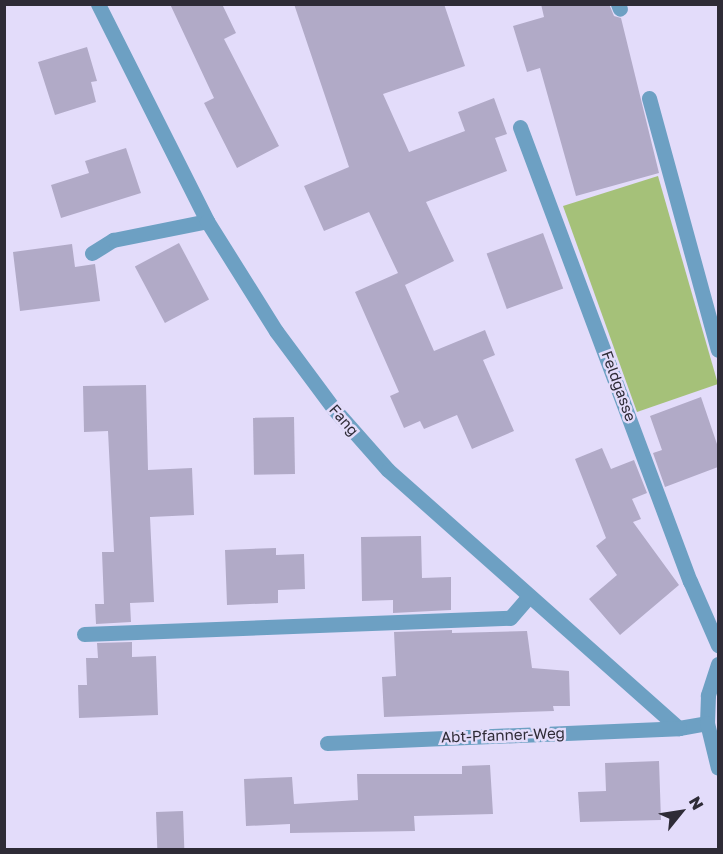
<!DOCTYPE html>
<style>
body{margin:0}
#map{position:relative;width:723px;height:854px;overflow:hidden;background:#e3dcfa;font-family:"Golos Text",sans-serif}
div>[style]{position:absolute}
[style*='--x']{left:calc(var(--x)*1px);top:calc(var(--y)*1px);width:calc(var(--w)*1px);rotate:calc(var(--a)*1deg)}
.green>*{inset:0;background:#a5c179}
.building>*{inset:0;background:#b1aac7;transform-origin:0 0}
.lane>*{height:15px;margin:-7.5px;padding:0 7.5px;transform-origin:7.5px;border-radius:7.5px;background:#6da0c3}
.street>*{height:15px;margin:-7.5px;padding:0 7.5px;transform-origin:7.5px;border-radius:7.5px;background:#6da0c3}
span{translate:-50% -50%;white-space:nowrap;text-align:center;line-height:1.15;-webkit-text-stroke:5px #e3dcfa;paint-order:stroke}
.street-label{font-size:15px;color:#2e2b36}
.frame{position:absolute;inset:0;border:6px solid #2e2b36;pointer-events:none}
.north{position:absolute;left:651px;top:782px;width:60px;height:60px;-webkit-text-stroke:4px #e3dcfa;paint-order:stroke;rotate:60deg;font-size:16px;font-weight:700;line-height:24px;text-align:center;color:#2e2b36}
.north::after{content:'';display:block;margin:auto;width:21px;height:27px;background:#2e2b36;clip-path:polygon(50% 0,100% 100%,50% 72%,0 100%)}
</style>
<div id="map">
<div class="green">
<i style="clip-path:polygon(658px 176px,718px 384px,637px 412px,563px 206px)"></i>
</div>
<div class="building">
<i style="clip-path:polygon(170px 4px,222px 4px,236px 33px,224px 39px,279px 146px,237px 168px,204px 103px,214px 98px)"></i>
<i style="clip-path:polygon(294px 4px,444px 4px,465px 66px,383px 94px,409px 152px,465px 131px,458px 112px,494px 98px,507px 134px,495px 138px,507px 171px,426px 202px,454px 261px,405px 285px,434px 351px,485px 330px,495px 355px,483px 360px,514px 431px,472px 449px,457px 415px,424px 429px,420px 421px,404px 428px,390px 396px,399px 392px,355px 292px,398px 273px,369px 212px,324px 231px,304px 186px,349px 167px)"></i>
<i style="clip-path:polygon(541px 4px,609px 4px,614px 16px,621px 18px,659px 173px,576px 196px,540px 68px,527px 72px,513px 26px,544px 17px)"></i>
<i style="clip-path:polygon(87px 47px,97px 81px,91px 82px,96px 102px,55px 115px,38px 62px)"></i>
<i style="clip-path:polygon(126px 148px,141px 193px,61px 218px,51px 185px,89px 173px,85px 161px)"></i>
<i style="left:543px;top:233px;width:59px;height:60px;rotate:70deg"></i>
<i style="left:179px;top:243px;width:64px;height:50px;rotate:62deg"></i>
<i style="clip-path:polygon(72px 244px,75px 267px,95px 264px,100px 301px,20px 311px,13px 252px)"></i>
<i style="clip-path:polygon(146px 385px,148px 470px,192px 468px,194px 515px,150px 517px,154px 602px,130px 603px,131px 622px,96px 624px,95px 604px,104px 604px,102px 552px,114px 552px,108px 431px,84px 432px,83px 386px)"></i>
<i style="clip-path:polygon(701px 397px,718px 447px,718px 467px,665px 487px,653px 453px,662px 450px,650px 416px)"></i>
<i style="left:294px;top:417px;width:57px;height:41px;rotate:89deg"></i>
<i style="clip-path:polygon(602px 448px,611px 469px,634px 460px,647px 493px,632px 499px,641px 519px,633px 522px,679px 585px,620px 635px,589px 599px,617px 575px,596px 546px,606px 538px,575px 459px)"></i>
<i style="clip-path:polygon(421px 536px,422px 578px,451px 577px,451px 610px,393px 613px,393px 600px,362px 601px,361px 537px)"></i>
<i style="clip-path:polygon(276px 548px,276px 555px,304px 554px,305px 589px,278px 590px,278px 603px,227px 605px,225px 550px)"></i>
<i style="clip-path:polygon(452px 630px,452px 633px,527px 631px,532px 668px,569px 671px,570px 706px,553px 706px,554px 711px,384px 717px,382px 677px,396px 676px,394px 632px)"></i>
<i style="clip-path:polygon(132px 642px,132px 657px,156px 656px,158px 715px,79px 718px,78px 685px,87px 685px,86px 658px,98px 658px,97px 643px)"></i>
<i style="clip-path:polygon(659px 761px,661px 820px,580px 822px,578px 792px,606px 791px,605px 763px)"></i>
<i style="clip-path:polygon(490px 765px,493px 814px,414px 816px,415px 831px,290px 833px,290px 824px,246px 826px,244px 779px,292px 777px,294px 804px,358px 800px,357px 774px,462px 774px,462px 766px)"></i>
<i style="left:183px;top:811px;width:38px;height:27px;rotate:88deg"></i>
</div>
<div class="lane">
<i style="--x:618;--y:4;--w:5;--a:68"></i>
<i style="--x:649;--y:98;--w:261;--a:74.7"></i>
<i style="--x:520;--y:127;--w:485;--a:69.5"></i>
<i style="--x:690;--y:581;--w:70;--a:66.4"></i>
<i style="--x:92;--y:253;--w:25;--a:-32"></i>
<i style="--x:113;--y:240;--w:96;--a:-11.4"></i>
<i style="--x:84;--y:634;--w:426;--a:-2.2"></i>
<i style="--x:510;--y:618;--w:29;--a:-49"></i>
</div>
<div class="street">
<i style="--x:98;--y:4;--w:243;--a:63.3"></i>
<i style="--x:207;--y:221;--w:130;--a:57.9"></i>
<i style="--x:276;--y:331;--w:97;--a:53.4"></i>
<i style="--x:334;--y:409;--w:81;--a:48.5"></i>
<i style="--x:388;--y:470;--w:389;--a:41.6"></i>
<i style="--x:679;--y:728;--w:28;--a:-10"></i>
<i style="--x:718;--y:664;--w:33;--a:108"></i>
<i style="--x:708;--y:695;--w:28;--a:92"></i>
<i style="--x:707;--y:723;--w:46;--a:76.3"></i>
<i style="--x:327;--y:743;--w:352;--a:-2.4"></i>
</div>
<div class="street-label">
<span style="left:619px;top:386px;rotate:70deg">Feldgasse</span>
<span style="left:344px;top:420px;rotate:49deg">Fang</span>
<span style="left:503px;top:735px;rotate:-2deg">Abt-Pfanner-Weg</span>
</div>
<div class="frame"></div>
<div class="north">N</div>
</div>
